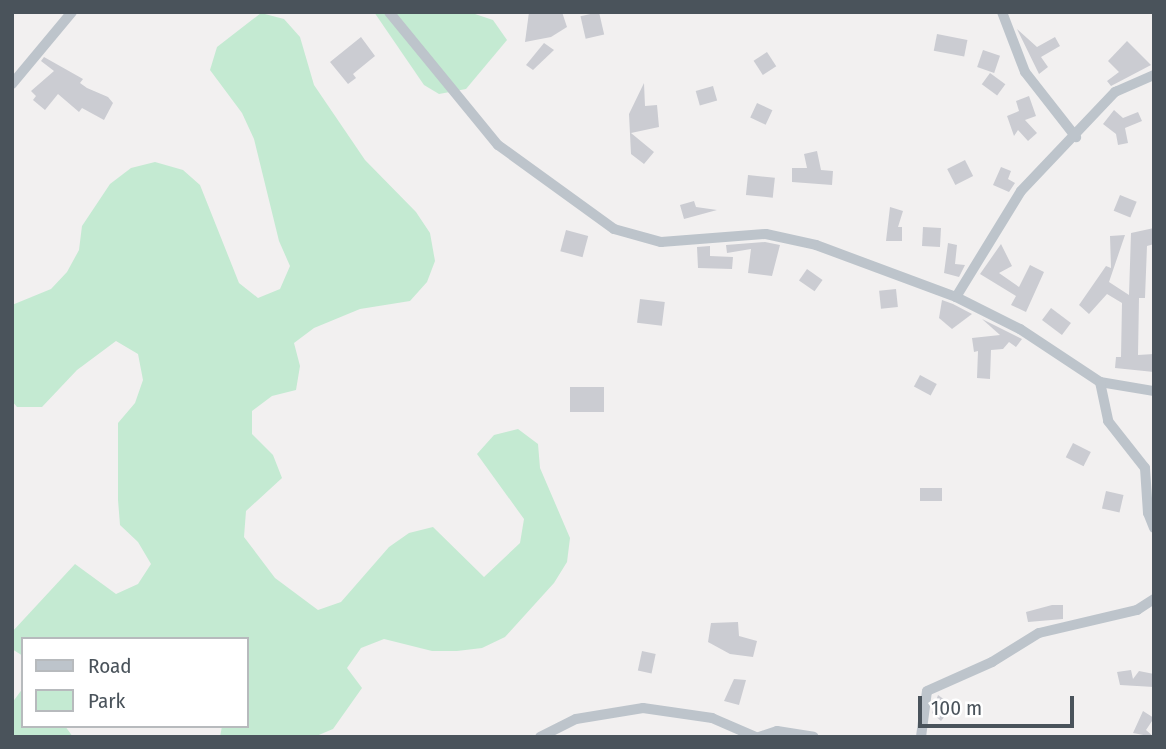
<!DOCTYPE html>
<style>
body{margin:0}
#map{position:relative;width:1166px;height:749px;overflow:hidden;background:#f2f0f0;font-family:"Fira Sans Condensed",sans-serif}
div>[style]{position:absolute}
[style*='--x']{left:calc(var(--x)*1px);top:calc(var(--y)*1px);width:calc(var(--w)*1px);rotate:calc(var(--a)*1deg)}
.green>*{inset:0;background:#c4ead2}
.building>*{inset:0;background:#cbccd2;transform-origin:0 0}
.street>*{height:10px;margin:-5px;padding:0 5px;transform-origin:5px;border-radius:5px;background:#bdc4cb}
span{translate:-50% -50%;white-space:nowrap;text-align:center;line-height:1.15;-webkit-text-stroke:5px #fff;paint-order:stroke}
.frame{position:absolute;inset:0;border:14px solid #4a535b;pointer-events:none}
.legend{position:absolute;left:21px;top:637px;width:228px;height:91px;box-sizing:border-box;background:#fff;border:2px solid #b7babd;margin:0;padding:9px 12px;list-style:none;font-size:21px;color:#4a535b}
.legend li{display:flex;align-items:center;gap:14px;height:35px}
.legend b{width:35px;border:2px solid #b7babd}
.scale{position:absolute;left:918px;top:696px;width:156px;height:32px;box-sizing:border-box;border:4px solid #4a535b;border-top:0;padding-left:9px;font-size:21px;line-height:24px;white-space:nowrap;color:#4a535b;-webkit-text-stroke:5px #fff;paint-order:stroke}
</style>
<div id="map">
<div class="green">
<i style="clip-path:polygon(374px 12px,469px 12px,493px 20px,507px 40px,466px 89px,439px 94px,424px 85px)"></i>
<i style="clip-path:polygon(261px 13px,284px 19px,300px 37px,314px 85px,365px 160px,416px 212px,430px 233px,435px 261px,427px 282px,410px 301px,360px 309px,314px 328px,294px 343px,300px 366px,296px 390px,272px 396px,252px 411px,252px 434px,273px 455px,282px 478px,246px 511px,244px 537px,275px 578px,318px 610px,341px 602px,389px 547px,409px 533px,433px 527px,484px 577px,520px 543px,524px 519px,477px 454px,494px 435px,518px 429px,538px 444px,540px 468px,570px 538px,567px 562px,554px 583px,505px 637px,482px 648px,457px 651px,432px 651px,384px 639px,361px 648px,347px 668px,362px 688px,333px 729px,314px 737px,220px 737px,222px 726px,247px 726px,247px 639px,23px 639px,23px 656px,12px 649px,12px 632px,75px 564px,116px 594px,138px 584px,151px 564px,138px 542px,120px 525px,118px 500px,118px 423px,135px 403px,143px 380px,138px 354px,116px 341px,77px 370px,42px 407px,17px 407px,12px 401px,12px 305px,51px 289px,67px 272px,79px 250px,82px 226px,110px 184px,131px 168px,155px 162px,183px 170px,200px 185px,239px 283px,258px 298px,280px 289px,290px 266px,279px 241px,254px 139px,242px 113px,210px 70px,217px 47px)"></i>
<i style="clip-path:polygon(23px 688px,23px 726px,65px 726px,73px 737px,12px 737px,12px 703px)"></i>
</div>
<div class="building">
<i style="clip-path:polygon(529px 12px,562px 12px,567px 27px,551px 37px,525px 42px)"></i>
<i style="left:599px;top:12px;width:23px;height:19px;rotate:77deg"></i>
<i style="clip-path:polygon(1017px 29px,1037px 47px,1055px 37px,1060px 46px,1041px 57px,1048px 67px,1039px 74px)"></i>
<i style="left:937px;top:34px;width:31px;height:17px;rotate:11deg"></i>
<i style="clip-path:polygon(361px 37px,375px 56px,353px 74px,356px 78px,348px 84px,330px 62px)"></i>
<i style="clip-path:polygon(1127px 41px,1151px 65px,1111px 86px,1107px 81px,1119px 72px,1108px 61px)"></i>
<i style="clip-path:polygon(544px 43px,554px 50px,533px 70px,526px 65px)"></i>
<i style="left:983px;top:50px;width:18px;height:18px;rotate:19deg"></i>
<i style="left:767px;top:52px;width:17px;height:16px;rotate:57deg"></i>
<i style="clip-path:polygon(44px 57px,83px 79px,80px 83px,87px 88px,108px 97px,113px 103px,104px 120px,82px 108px,79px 112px,58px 94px,45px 110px,33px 100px,36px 96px,31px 91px,54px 71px,41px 61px)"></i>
<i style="left:990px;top:73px;width:19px;height:14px;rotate:36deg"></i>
<i style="clip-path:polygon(644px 83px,645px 106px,657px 105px,659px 127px,631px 133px,654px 152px,644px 164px,631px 154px,629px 114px)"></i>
<i style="left:713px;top:86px;width:15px;height:18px;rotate:74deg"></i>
<i style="clip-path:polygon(1029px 96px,1036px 116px,1025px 120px,1037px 133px,1028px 141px,1018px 130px,1014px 136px,1007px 116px,1019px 111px,1016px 101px)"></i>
<i style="left:757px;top:103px;width:17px;height:16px;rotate:25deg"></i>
<i style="clip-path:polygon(1114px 110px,1123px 118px,1138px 112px,1142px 121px,1125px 128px,1128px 143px,1118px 145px,1116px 134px,1103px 124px)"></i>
<i style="clip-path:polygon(817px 151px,821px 170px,833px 171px,832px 185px,792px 182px,792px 168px,807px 168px,804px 154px)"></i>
<i style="left:965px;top:160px;width:18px;height:20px;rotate:63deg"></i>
<i style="clip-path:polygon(1001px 167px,1011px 171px,1008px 179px,1015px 183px,1009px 192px,993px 185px)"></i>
<i style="left:748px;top:175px;width:27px;height:20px;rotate:6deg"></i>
<i style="left:1120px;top:195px;width:18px;height:17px;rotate:22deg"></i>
<i style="clip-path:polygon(694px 201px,696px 207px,717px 210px,684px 219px,680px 205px)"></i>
<i style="clip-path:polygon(890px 207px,903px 211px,898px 227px,902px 227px,902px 241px,886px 241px)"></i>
<i style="left:923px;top:227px;width:18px;height:19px;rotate:3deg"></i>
<i style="clip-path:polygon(1154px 228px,1154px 244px,1147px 246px,1145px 298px,1139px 298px,1138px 355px,1154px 354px,1154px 372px,1115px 368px,1116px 357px,1121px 357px,1122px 303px,1107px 294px,1089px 314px,1079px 305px,1106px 266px,1111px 268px,1110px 236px,1125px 235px,1109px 282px,1129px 295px,1131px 233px)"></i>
<i style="left:566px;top:230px;width:23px;height:22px;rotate:15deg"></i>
<i style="clip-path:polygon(765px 242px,780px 245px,772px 276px,748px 273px,751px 249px,727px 253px,726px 245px)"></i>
<i style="clip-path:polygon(948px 243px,957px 245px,955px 264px,965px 265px,959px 277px,944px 273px)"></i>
<i style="clip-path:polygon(1001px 244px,1012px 266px,999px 273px,1019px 287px,1030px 265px,1044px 272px,1026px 312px,1011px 305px,1016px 296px,980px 274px)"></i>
<i style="clip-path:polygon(710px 246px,710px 256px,733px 257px,732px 269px,698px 268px,697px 247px)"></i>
<i style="left:807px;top:269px;width:19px;height:14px;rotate:35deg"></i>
<i style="left:896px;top:289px;width:18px;height:17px;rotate:84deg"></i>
<i style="left:640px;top:299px;width:25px;height:24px;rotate:7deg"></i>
<i style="clip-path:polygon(942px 300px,953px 304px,972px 314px,952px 329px,939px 318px)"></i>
<i style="left:1051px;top:308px;width:25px;height:15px;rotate:37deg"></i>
<i style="clip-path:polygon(982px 319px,1022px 339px,1016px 347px,1009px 342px,1003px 349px,991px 350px,990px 379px,977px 378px,978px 351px,974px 352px,972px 338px,1000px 335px)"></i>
<i style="left:920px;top:375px;width:19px;height:13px;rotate:28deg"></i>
<i style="left:570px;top:387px;width:34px;height:25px"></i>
<i style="left:1073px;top:443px;width:20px;height:16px;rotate:27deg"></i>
<i style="left:920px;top:488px;width:22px;height:13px"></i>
<i style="left:1106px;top:491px;width:18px;height:18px;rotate:13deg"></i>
<i style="clip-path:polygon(1052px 605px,1063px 605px,1063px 619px,1028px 622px,1026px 612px)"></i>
<i style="clip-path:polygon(738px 622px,739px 636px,757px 641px,753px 657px,730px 654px,708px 642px,711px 623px)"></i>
<i style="left:642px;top:651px;width:14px;height:20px;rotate:12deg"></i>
<i style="clip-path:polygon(1131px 670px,1133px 679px,1139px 671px,1154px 674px,1154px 687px,1120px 685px,1117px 672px)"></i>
<i style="clip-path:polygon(734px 679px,746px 680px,739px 705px,724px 701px)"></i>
<i style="clip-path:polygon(938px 695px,953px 706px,941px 721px,932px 713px)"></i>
<i style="clip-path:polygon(1143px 711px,1154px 718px,1146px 730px,1154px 737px,1133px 733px)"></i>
</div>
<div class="street">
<i style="--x:389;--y:12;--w:172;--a:50.7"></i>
<i style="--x:498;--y:145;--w:143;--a:35.9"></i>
<i style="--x:614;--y:229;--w:49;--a:15.5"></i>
<i style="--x:661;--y:242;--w:105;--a:-4.4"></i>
<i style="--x:766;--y:234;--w:51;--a:12.4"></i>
<i style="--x:816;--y:245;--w:149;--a:20.4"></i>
<i style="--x:956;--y:297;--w:72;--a:26.6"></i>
<i style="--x:1020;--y:329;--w:96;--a:33.5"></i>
<i style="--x:1100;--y:382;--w:55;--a:9.5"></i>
<i style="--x:1002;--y:12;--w:64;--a:69"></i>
<i style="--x:1025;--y:72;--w:83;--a:51.9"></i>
<i style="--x:12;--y:84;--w:94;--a:-50.2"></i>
<i style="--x:956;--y:297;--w:124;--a:-58.5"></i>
<i style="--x:1021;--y:191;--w:137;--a:-46.5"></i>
<i style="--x:1115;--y:92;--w:43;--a:-23.6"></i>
<i style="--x:1100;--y:382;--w:40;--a:78"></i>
<i style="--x:1108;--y:421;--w:60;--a:51.8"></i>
<i style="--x:1145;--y:468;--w:45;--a:86.2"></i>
<i style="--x:1148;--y:513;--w:16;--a:68"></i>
<i style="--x:540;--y:737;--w:40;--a:-26.6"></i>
<i style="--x:576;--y:719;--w:68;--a:-9.3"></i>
<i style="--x:643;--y:708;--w:70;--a:8.2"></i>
<i style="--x:712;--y:718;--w:48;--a:23.4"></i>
<i style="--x:759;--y:737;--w:19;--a:-18"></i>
<i style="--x:777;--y:731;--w:37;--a:9"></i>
<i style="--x:921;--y:737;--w:46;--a:-82.6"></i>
<i style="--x:927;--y:691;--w:71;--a:-24"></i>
<i style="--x:992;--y:662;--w:55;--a:-31.7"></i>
<i style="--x:1039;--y:633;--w:101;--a:-13.2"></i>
<i style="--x:1137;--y:610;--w:20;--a:-33"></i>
</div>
<div class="frame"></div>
<ul class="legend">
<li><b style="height:9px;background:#bdc4cb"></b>Road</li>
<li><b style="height:19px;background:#c4ead2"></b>Park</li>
</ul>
<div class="scale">100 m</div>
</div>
